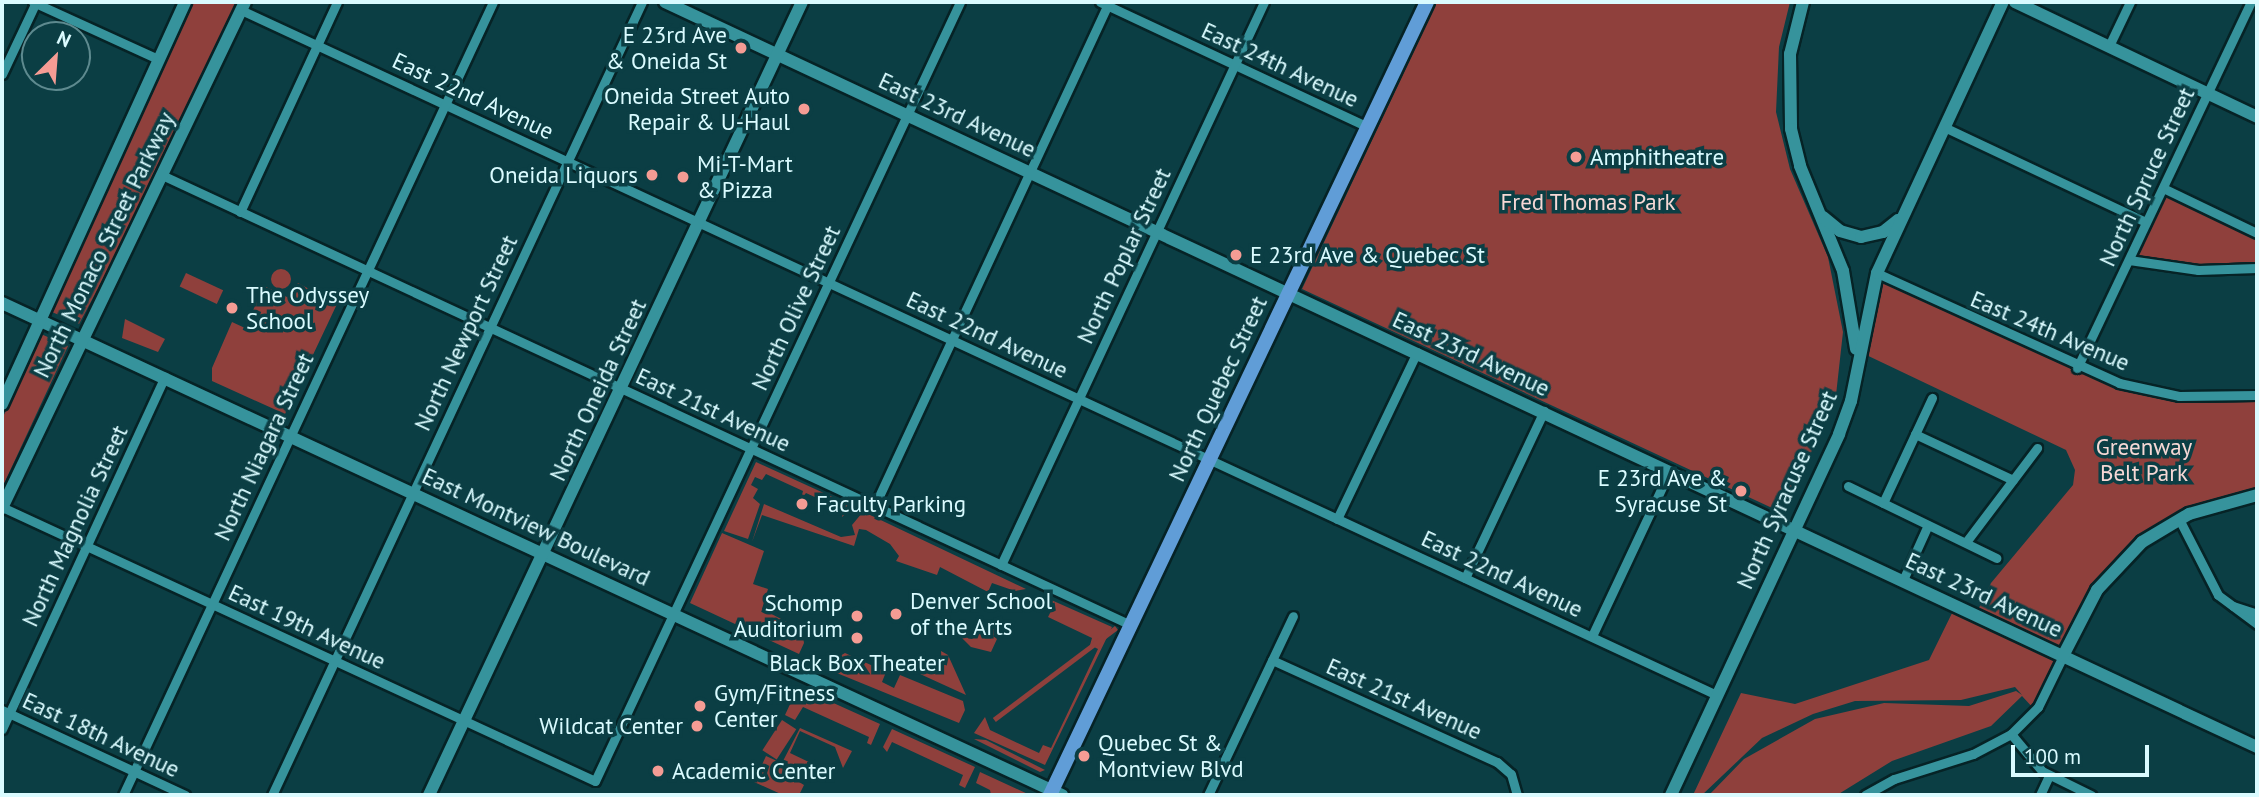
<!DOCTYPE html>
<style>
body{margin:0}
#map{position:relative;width:2259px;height:797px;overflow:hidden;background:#0b3e44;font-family:"PT Sans",sans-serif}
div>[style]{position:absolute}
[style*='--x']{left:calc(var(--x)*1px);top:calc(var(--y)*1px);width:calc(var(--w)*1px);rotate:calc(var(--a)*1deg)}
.green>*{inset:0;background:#8f403c;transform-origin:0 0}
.round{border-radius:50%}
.roads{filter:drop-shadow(2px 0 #062326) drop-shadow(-2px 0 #062326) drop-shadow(0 2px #062326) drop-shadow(0 -2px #062326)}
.street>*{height:9px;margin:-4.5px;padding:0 4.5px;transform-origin:4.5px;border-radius:4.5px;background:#36939c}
.secondary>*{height:12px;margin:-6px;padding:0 6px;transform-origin:6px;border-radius:6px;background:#36939c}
.primary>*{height:14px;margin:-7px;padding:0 7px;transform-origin:7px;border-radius:7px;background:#609dd7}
.dots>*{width:19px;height:19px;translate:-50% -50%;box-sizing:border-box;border:4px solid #0b3e44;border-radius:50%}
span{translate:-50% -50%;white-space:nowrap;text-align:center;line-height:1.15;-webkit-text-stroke:7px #0b3e44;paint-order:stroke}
.poi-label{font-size:23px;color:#dafbff}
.right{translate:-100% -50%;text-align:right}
.left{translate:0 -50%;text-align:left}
.street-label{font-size:23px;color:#dafbff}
.park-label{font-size:23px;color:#f6d8d5}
.frame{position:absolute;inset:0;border:4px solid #dafbff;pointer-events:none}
.north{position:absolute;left:21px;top:21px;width:70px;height:70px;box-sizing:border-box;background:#0b3e44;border:2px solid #5e8a8f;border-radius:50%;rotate:25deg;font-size:19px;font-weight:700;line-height:28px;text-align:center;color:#dafbff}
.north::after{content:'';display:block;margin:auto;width:24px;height:32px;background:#f59c94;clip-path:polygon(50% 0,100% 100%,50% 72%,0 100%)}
.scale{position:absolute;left:2011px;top:745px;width:138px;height:32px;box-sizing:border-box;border:4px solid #dafbff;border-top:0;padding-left:9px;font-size:21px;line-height:24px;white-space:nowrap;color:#dafbff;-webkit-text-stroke:5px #0b3e44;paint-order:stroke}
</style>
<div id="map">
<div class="green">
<i style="clip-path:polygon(194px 2px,238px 2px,135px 219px,79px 324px,52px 312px)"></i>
<i style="clip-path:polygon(1437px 2px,1790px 2px,1779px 47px,1776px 112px,1790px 169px,1828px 257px,1843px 332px,1836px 395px,1785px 514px,1302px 289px)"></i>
<i style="clip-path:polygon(2163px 188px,2257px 233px,2257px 268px,2129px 260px)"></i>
<i class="round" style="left:271px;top:269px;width:20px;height:20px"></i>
<i style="left:186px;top:273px;width:41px;height:15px;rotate:25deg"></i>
<i style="clip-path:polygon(1877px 273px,2077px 368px,2155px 393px,2257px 394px,2257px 495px,2179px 519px,2106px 578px,2035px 710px,2022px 696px,1991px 726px,1892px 761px,1837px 795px,1709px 795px,1744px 759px,1815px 719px,1884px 703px,1969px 706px,2016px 691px,2022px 695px,2015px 687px,1961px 700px,1855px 701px,1813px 714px,1762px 738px,1702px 795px,1693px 795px,1741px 693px,1795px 704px,1929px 660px,1956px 605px,1976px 614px,1991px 583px,2073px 485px,2075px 470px,2066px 450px,1860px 352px)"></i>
<i style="clip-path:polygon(298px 283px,337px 304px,285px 414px,212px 381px,212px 368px,232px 322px,245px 328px,264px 286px,287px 297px)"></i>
<i style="clip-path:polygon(125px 319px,165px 339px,158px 352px,122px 338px)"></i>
<i style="clip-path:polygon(41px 334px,68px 346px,2px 488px,2px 419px)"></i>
<i style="clip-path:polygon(756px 462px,850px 505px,853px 508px,842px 517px,843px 510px,806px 493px,801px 499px,803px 491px,766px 474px,762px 480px,755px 477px,751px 485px,758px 489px,753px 498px,760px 504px,748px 539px,724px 531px)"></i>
<i style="clip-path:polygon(764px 504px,841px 537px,855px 535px,852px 525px,862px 513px,868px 514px,1026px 589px,1015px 591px,992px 583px,988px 592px,940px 567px,937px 575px,896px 561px,899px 556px,890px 544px,866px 530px,859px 529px,854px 546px,762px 515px,752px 542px)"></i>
<i style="clip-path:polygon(722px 533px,764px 551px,753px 584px,768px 589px,762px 609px,802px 630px,804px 643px,799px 654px,690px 603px)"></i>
<i style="clip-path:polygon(1040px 595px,1112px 627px,1045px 765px,974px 733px,985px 717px,990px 730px,1039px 753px,1043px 745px,1051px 748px,1098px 649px,1090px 645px,1092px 638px,1048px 617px,1053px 607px,1041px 601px)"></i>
<i style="clip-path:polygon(990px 621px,1004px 624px,993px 636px,997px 639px,991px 652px,971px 647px,960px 636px,972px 639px)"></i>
<i style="left:1115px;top:626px;width:5px;height:153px;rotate:53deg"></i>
<i style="clip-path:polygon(941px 651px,948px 655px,966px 695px,920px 674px,926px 661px,942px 668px)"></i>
<i style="clip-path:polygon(845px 653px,886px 672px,882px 682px,894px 688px,900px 675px,963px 701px,965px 710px,959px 723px,827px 669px,830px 662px)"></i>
<i style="clip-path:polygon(798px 687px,880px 724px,871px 745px,867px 743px,869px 737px,803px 707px,795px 720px,785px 715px)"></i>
<i style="left:782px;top:720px;width:17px;height:36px;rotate:33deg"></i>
<i style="clip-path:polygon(800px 728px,852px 751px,843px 768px,835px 747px,800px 731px,790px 753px,813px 764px,814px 770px,805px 772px,783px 761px)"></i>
<i style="clip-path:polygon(892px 729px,975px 767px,965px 788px,959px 785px,963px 775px,892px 742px,887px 752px,883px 747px)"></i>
<i style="clip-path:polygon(974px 739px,986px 740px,1045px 770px,1040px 772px)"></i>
<i style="clip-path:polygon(766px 756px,799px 771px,799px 782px,804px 785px,799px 795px,783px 795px,754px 782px)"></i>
<i style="clip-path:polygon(980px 772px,1030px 795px,991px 795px,990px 790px,976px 783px)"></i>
</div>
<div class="roads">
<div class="street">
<i style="--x:33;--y:2;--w:137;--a:24.5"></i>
<i style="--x:1100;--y:2;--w:296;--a:25"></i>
<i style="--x:241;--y:10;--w:1627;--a:24.9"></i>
<i style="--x:2109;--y:46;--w:49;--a:-64.5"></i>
<i style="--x:2;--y:74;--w:80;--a:-64.7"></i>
<i style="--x:1944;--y:127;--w:223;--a:25.2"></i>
<i style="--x:164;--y:176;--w:1066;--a:24.91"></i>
<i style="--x:2163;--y:188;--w:104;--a:25.6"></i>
<i style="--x:240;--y:212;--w:231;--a:-65.2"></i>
<i style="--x:2129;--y:260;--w:70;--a:8.2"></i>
<i style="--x:2198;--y:270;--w:59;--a:-1.9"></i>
<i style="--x:1877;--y:273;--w:266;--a:24.4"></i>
<i style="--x:2119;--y:383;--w:61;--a:12.2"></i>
<i style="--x:2179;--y:396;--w:78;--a:-0.7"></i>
<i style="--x:2077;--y:368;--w:405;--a:-64.6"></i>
<i style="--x:1915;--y:434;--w:108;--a:25.1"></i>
<i style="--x:1848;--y:486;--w:165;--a:25.9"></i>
<i style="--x:1883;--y:503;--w:116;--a:-65"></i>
<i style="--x:2;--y:507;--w:653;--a:24.8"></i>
<i style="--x:595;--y:781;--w:860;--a:-64.89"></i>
<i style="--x:874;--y:507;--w:557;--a:-65.05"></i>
<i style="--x:1337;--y:519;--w:185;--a:-64.4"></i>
<i style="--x:2179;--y:519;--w:85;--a:62.8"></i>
<i style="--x:2218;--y:595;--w:49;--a:36.6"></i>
<i style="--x:1966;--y:542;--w:118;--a:-52.9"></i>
<i style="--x:1001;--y:565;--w:621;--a:-64.96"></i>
<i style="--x:1465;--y:578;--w:185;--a:-64.7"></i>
<i style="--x:1903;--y:580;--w:60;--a:-65.6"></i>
<i style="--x:2233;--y:606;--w:25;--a:18"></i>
<i style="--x:1592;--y:636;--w:183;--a:-64.8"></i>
<i style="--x:1272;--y:660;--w:247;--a:24.4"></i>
<i style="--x:1497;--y:762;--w:18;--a:41"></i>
<i style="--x:1511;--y:774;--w:22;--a:74"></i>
<i style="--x:2;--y:710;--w:202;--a:24.9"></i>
<i style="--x:2;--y:729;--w:388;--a:-65.2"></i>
<i style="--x:2011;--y:734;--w:48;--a:50"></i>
<i style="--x:2042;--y:771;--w:55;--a:26.1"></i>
<i style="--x:123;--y:795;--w:875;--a:-64.99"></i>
<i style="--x:272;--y:795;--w:875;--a:-64.99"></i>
<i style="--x:1208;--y:795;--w:198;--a:-64.6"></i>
<i style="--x:1865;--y:795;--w:33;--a:-29"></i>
<i style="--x:1894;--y:779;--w:83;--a:-17.6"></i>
<i style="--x:1973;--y:754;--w:43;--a:-27.8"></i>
<i style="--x:2011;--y:734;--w:38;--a:-45"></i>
<i style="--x:2038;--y:707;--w:57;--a:-63.9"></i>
<i style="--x:2040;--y:795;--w:21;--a:-65"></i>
</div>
<div class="secondary">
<i style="--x:665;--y:2;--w:1758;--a:25.08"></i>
<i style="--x:1803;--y:2;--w:54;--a:104"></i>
<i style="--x:1790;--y:54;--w:75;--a:89.2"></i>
<i style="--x:1791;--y:129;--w:38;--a:76"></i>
<i style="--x:1800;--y:166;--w:113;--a:67.7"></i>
<i style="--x:1843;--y:271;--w:79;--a:80.5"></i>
<i style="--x:2015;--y:2;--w:268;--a:25.4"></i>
<i style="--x:1823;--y:217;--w:22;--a:39"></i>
<i style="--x:1840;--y:231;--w:22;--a:16"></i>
<i style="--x:1861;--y:237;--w:23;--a:-13"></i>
<i style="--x:1883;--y:232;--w:19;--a:-39"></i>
<i style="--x:2;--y:303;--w:1169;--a:24.9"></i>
<i style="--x:2;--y:404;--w:442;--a:-65.5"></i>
<i style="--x:2;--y:508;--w:561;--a:-64.35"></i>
<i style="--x:2063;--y:656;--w:74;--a:-62.7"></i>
<i style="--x:2097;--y:590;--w:66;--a:-46.8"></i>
<i style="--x:2142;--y:542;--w:55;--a:-30.8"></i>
<i style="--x:2189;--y:514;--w:71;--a:-15.6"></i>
<i style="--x:429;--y:795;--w:876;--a:-64.81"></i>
<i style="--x:1671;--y:795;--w:398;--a:-65"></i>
<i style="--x:1839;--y:434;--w:35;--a:-70"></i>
<i style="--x:1851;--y:401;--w:131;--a:-78.5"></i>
<i style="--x:1877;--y:273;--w:299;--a:-65.1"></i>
</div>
<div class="primary">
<i style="--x:1050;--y:795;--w:878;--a:-64.57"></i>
</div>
</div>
<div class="dots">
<i style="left:741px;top:48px;background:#f59c94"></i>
<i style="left:804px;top:109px;background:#f59c94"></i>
<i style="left:1576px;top:157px;background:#f59c94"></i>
<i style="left:652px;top:175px;background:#f59c94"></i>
<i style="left:683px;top:177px;background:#f59c94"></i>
<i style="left:1236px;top:255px;background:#f59c94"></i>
<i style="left:232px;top:308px;background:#f59c94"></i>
<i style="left:1741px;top:491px;background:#f59c94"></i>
<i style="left:802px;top:504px;background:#f59c94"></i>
<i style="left:896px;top:614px;background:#f59c94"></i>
<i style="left:857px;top:616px;background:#f59c94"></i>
<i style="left:857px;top:638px;background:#f59c94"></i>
<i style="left:700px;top:706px;background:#f59c94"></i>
<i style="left:697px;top:726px;background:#f59c94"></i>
<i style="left:1084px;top:756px;background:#f59c94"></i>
<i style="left:658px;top:771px;background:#f59c94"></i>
</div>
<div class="poi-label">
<span class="right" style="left:727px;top:48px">E 23rd Ave<br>&amp; Oneida St</span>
<span class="right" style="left:790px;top:109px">Oneida Street Auto<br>Repair &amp; U-Haul</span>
<span class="left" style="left:1590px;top:157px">Amphitheatre</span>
<span class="left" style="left:697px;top:177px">Mi-T-Mart<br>&amp; Pizza</span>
<span class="right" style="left:638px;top:175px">Oneida Liquors</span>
<span class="left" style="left:1250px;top:255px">E 23rd Ave &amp; Quebec St</span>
<span class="left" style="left:246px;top:308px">The Odyssey<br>School</span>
<span class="right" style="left:1727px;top:491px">E 23rd Ave &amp;<br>Syracuse St</span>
<span class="left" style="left:816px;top:504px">Faculty Parking</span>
<span class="left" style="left:910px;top:614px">Denver School<br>of the Arts</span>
<span class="right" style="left:843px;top:616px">Schomp<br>Auditorium</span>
<span style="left:857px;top:663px">Black Box Theater</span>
<span class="left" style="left:714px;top:706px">Gym/Fitness<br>Center</span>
<span class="right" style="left:683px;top:726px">Wildcat Center</span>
<span class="left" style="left:1098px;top:756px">Quebec St &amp;<br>Montview Blvd</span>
<span class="left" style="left:672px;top:771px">Academic Center</span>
</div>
<div class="street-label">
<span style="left:1280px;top:65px;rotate:25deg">East 24th Avenue</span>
<span style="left:473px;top:96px;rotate:25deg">East 22nd Avenue</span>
<span style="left:957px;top:115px;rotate:25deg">East 23rd Avenue</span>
<span style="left:2147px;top:177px;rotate:-65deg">North Spruce Street</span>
<span style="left:104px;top:245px;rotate:-64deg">North Monaco Street Parkway</span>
<span style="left:1124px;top:256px;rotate:-65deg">North Poplar Street</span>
<span style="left:796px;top:308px;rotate:-65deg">North Olive Street</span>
<span style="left:2050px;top:331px;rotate:23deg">East 24th Avenue</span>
<span style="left:466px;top:333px;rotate:-65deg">North Newport Street</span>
<span style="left:987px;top:335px;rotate:25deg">East 22nd Avenue</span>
<span style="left:1471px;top:354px;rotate:25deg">East 23rd Avenue</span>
<span style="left:1218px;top:389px;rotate:-65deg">North Quebec Street</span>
<span style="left:598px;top:390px;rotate:-65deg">North Oneida Street</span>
<span style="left:713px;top:410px;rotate:25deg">East 21st Avenue</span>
<span style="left:264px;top:447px;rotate:-65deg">North Niagara Street</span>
<span style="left:1787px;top:490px;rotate:-66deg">North Syracuse Street</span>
<span style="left:75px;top:526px;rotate:-65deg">North Magnolia Street</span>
<span style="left:536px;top:527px;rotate:25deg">East Montview Boulevard</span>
<span style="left:1502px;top:574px;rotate:25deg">East 22nd Avenue</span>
<span style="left:1984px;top:595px;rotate:25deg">East 23rd Avenue</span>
<span style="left:307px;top:627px;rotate:25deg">East 19th Avenue</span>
<span style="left:1404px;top:699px;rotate:24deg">East 21st Avenue</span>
<span style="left:101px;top:735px;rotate:25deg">East 18th Avenue</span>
</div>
<div class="park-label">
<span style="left:1588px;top:202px">Fred Thomas Park</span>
<span style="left:2144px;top:460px">Greenway<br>Belt Park</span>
</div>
<div class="frame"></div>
<div class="north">N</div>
<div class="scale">100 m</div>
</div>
